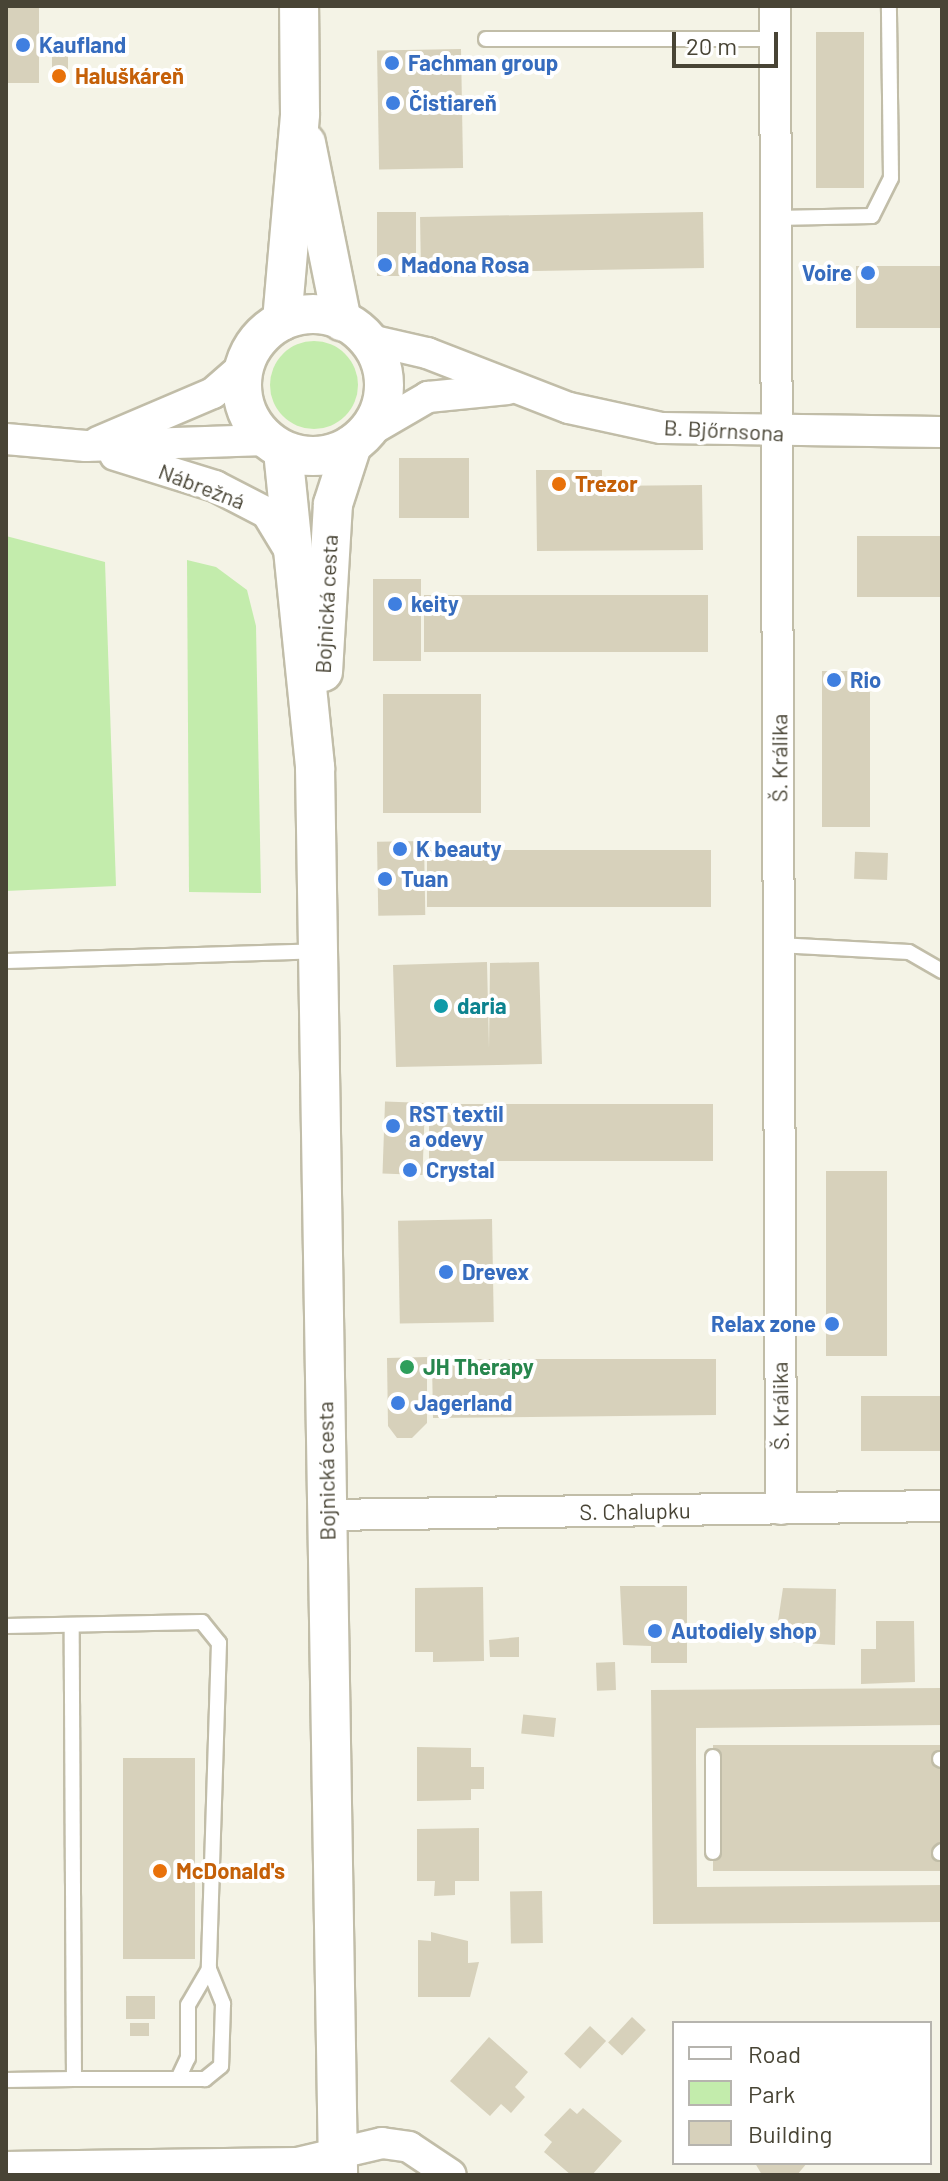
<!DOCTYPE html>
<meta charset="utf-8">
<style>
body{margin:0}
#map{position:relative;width:948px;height:2181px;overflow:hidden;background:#f4f3e6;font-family:Barlow,sans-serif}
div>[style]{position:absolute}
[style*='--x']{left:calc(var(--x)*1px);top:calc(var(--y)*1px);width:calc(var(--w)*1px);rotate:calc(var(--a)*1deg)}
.green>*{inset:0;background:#c3ecac}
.round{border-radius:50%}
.building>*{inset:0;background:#d7d1bb;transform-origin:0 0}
.roads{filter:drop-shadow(2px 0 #c1bda8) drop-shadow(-2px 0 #c1bda8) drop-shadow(0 2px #c1bda8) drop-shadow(0 -2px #c1bda8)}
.service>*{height:14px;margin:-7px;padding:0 7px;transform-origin:7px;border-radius:7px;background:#fff}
.minor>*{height:30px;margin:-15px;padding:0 15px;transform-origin:15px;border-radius:15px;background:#fff}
.tertiary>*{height:38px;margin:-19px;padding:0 19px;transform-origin:19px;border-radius:19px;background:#fff}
.tertiary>.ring{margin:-19px;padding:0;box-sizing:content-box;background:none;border:38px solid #fff;border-radius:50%}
.dots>*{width:22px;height:22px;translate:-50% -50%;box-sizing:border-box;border:4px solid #fff;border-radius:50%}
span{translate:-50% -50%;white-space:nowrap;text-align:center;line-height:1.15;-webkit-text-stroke:8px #fff;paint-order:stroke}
.shop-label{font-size:22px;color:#366cbe;font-weight:700}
.left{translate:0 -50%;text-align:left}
.right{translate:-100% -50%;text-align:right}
.food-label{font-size:22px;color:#c56008;font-weight:700}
.street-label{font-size:22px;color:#484435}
.culture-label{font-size:22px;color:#0d838f;font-weight:700}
.leisure-label{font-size:22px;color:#27864d;font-weight:700}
.frame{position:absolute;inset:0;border:8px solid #484435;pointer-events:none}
.legend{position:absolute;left:672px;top:2021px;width:260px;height:144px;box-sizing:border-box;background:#fff;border:2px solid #b6b4ae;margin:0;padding:10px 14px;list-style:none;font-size:24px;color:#484435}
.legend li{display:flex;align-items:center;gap:16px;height:40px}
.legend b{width:40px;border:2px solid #b6b4ae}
.scale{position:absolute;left:672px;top:32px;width:106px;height:36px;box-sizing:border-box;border:4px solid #484435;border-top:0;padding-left:10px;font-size:24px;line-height:28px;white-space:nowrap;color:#484435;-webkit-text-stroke:6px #fff;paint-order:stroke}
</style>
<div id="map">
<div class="green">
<i class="round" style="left:270px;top:341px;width:88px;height:88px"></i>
<i style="clip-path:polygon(6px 536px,105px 562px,116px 886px,6px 891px)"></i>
<i style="clip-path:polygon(187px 560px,216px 567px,247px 590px,256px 626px,261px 893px,189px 892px)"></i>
</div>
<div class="building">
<i style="left:6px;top:6px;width:33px;height:77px"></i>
<i style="left:816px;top:32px;width:48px;height:156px"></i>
<i style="left:461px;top:49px;width:119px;height:84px;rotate:89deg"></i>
<i style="left:52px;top:52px;width:16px;height:30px"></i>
<i style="left:377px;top:212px;width:39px;height:64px"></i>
<i style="left:703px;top:212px;width:56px;height:283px;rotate:89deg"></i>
<i style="left:942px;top:266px;width:62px;height:86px;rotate:90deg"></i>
<i style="left:399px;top:458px;width:70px;height:60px"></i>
<i style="clip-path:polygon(536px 470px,602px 470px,602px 486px,702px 485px,703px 550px,537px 551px)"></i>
<i style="left:942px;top:536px;width:61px;height:85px;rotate:90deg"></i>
<i style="left:421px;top:579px;width:82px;height:48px;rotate:90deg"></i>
<i style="left:708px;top:595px;width:57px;height:284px;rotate:90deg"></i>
<i style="left:822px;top:671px;width:48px;height:156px"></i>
<i style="left:481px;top:694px;width:119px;height:98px;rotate:90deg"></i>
<i style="left:424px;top:841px;width:74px;height:47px;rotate:89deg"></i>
<i style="left:711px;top:850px;width:57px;height:284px;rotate:90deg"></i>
<i style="left:888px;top:853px;width:27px;height:33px;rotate:92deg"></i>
<i style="clip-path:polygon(487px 962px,489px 1048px,490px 963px,539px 962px,542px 1064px,396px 1067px,393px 965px)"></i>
<i style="left:425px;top:1103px;width:72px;height:40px;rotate:92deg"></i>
<i style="left:713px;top:1104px;width:57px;height:284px;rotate:90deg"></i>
<i style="left:887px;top:1171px;width:185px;height:61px;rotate:90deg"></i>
<i style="left:492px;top:1219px;width:103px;height:94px;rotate:89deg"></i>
<i style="clip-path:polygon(427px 1357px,427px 1423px,412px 1438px,397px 1438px,388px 1426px,387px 1358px)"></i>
<i style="clip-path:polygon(466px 1359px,716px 1359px,716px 1415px,433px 1418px,432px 1362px)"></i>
<i style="left:942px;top:1396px;width:55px;height:81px;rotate:90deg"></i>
<i style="clip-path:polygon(620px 1586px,687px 1586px,687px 1663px,651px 1663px,651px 1646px,623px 1645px)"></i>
<i style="clip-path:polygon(483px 1587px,484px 1661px,433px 1662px,433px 1652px,415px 1652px,415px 1588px)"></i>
<i style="clip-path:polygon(783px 1588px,836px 1589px,835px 1645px,775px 1641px)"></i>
<i style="clip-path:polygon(876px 1621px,914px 1621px,915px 1682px,861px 1684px,861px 1649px,876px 1649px)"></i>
<i style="clip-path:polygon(519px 1637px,519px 1657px,490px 1657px,489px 1640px)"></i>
<i style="left:615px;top:1662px;width:28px;height:19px;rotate:88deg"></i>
<i style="clip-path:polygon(942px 1688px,942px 1725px,696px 1728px,696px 1760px,697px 1887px,942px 1885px,942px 1922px,653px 1924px,651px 1690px)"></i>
<i style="left:556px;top:1718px;width:19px;height:33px;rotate:96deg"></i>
<i style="left:713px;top:1745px;width:227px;height:126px"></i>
<i style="clip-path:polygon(417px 1747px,471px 1748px,471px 1767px,484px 1767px,484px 1789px,471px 1789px,471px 1800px,417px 1801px)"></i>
<i style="left:123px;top:1758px;width:72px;height:201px"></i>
<i style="clip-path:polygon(479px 1828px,479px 1881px,455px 1881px,455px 1895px,434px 1896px,435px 1881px,417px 1881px,417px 1829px)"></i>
<i style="left:542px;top:1891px;width:52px;height:32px;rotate:89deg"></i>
<i style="clip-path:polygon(431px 1932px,468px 1941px,468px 1963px,479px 1962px,470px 1997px,418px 1997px,418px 1940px,431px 1941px)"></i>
<i style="left:126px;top:1996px;width:29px;height:23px"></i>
<i style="left:632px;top:2017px;width:19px;height:35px;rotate:43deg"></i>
<i style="left:130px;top:2023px;width:19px;height:13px"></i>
<i style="left:590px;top:2026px;width:22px;height:38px;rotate:43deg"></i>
<i style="clip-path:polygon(489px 2037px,528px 2072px,515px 2087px,525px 2097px,511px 2113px,501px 2104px,490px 2116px,450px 2081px)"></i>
<i style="clip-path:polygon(570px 2108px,577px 2114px,583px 2108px,622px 2141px,592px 2175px,571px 2175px,544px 2152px,552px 2142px,544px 2135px)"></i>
<i style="clip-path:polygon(755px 2163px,807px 2163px,797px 2175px,762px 2175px)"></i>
</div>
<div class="roads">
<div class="service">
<i style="--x:486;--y:39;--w:289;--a:0"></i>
<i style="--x:776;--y:218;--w:96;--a:-1.2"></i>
<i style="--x:872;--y:216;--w:42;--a:-63.4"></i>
<i style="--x:891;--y:178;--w:172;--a:-90.7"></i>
<i style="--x:778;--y:945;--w:131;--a:3.1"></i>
<i style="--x:909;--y:952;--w:38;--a:30"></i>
<i style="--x:6;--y:961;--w:312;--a:-1.8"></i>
<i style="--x:6;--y:1626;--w:196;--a:-1.2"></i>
<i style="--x:202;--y:1622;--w:27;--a:51"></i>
<i style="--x:219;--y:1643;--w:326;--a:91.8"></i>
<i style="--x:209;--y:1969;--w:38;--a:68"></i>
<i style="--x:223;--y:2004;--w:62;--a:91.8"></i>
<i style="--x:221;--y:2066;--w:21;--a:141"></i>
<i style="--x:205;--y:2079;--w:131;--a:180"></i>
<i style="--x:713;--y:1757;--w:95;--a:90"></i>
<i style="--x:940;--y:1759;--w:2;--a:27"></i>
<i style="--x:940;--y:1853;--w:3;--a:-45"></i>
<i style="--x:178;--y:2079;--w:23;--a:-65"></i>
<i style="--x:188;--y:2058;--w:53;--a:-90"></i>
<i style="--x:188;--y:2005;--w:42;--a:-59.7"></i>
<i style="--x:6;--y:2080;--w:68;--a:-0.8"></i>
<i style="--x:74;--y:2079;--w:454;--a:-90.3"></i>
</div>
<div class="minor">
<i style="--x:775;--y:6;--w:1503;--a:89.77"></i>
<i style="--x:366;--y:339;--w:63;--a:12.9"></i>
<i style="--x:427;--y:353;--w:152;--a:21.2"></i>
<i style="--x:569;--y:408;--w:94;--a:12.3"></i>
<i style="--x:661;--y:428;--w:281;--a:0.8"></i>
<i style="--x:366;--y:433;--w:72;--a:-30.1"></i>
<i style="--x:428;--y:397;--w:80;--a:-5.7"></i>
<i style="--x:6;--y:439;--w:80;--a:5"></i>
<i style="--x:86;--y:446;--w:180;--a:-1.9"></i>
<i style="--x:98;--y:442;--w:125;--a:-23.1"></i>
<i style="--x:213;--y:393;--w:41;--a:-41.1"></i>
<i style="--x:115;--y:455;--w:105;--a:17.2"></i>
<i style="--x:215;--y:486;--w:59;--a:27.4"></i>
<i style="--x:267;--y:513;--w:44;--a:58.8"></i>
<i style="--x:327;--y:1515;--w:615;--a:-0.84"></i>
<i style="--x:6;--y:2167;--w:291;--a:-0.8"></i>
<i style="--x:297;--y:2163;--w:87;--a:-13.2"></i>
<i style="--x:382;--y:2143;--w:27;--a:8"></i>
<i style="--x:409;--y:2147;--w:50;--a:33.7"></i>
</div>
<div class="tertiary">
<i style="--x:306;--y:143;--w:182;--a:78.6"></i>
<i class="ring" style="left:242px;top:314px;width:104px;height:104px"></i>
<i style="--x:282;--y:321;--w:208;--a:-85"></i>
<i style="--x:300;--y:114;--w:108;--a:-90.5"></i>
<i style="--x:283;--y:451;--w:318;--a:84.2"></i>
<i style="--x:315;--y:767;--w:1408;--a:89.06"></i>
<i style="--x:323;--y:672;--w:168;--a:-86.6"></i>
<i style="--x:333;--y:504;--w:62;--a:-72.1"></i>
</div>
</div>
<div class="dots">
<i style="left:23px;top:45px;background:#3f7fe0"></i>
<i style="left:392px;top:63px;background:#3f7fe0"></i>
<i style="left:59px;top:76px;background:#e8710a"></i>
<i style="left:393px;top:103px;background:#3f7fe0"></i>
<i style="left:385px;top:265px;background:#3f7fe0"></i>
<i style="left:868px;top:273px;background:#3f7fe0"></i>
<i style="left:559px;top:484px;background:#e8710a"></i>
<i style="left:395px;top:604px;background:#3f7fe0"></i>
<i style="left:834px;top:680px;background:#3f7fe0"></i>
<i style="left:400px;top:849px;background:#3f7fe0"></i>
<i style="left:385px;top:879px;background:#3f7fe0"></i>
<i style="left:441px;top:1006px;background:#0f9aa8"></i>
<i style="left:393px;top:1126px;background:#3f7fe0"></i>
<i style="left:410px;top:1170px;background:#3f7fe0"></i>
<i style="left:446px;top:1272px;background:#3f7fe0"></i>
<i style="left:832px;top:1324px;background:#3f7fe0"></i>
<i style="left:407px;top:1367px;background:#2e9e5b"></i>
<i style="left:398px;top:1403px;background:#3f7fe0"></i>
<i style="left:655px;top:1631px;background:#3f7fe0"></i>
<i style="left:160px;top:1871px;background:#e8710a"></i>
</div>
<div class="shop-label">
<span class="left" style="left:39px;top:45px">Kaufland</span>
<span class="left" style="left:408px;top:63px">Fachman group</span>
<span class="left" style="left:409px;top:103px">Čistiareň</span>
<span class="left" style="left:401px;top:265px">Madona Rosa</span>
<span class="right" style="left:852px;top:273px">Voire</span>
<span class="left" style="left:411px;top:604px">keity</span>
<span class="left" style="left:850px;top:680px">Rio</span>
<span class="left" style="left:416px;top:849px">K beauty</span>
<span class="left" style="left:401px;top:879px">Tuan</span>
<span class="left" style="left:409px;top:1126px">RST textil<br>a odevy</span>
<span class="left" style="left:426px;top:1170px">Crystal</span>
<span class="left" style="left:462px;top:1272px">Drevex</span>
<span class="right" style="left:816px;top:1324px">Relax zone</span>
<span class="left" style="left:414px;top:1403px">Jagerland</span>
<span class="left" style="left:671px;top:1631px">Autodiely shop</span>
</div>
<div class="food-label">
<span class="left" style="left:75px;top:76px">Haluškáreň</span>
<span class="left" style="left:575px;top:484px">Trezor</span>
<span class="left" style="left:176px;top:1871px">McDonald's</span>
</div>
<div class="street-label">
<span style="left:724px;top:430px;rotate:3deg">B. Bjőrnsona</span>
<span style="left:202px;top:486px;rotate:21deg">Nábrežná</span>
<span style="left:326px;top:604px;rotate:-87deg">Bojnická cesta</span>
<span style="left:779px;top:758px;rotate:-90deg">Š. Králika</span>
<span style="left:780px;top:1406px;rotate:-91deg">Š. Králika</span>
<span style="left:326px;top:1471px;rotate:-91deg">Bojnická cesta</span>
<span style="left:635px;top:1511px;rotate:-1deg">S. Chalupku</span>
</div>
<div class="culture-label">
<span class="left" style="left:457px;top:1006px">daria</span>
</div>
<div class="leisure-label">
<span class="left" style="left:423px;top:1367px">JH Therapy</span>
</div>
<div class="frame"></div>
<ul class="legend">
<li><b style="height:10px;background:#fff"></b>Road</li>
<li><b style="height:22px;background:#c3ecac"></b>Park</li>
<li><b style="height:22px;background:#d7d1bb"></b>Building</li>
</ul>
<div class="scale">20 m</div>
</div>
